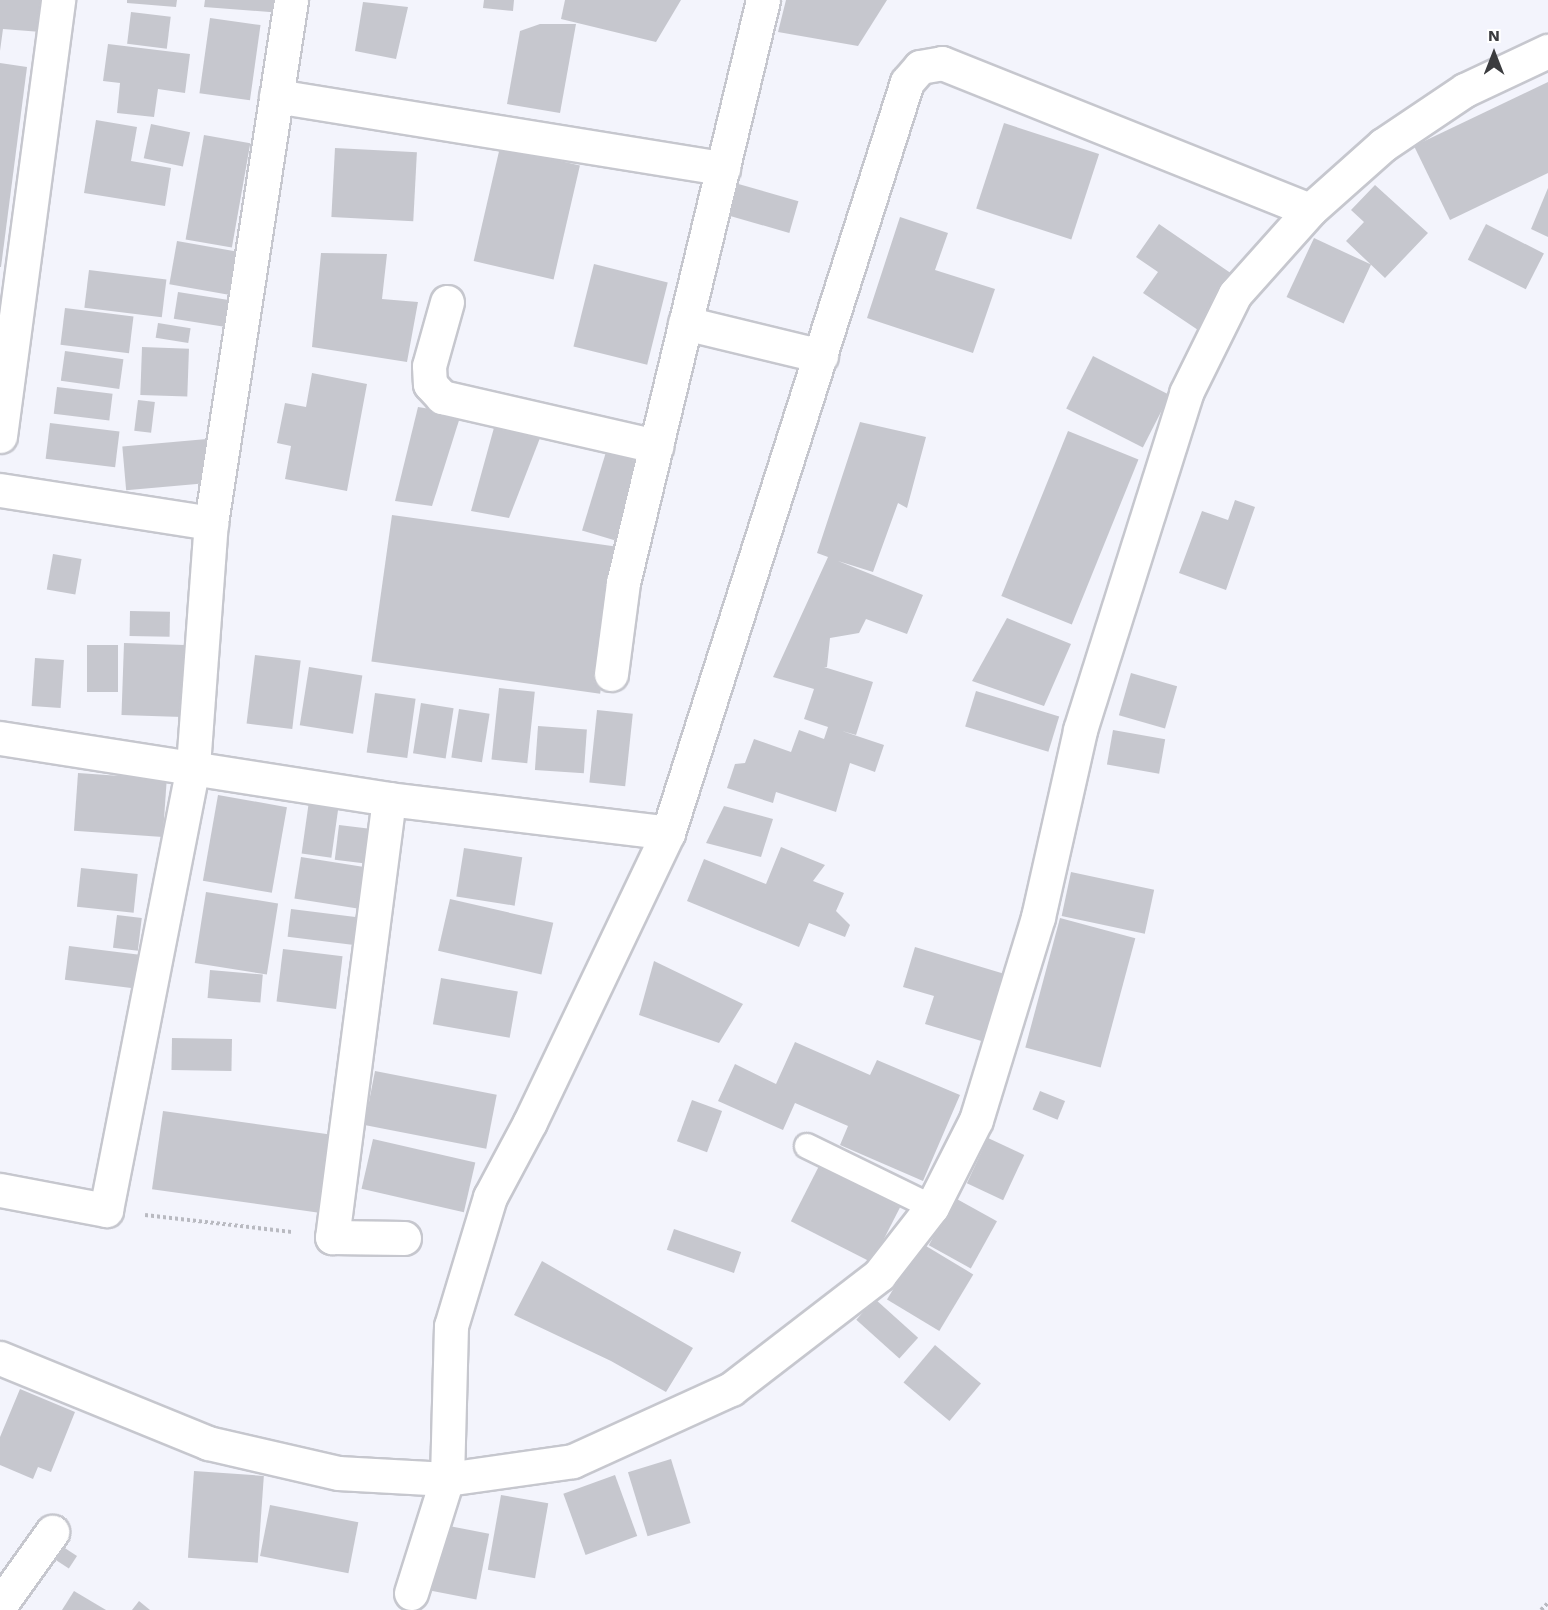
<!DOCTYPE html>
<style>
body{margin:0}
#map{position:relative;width:1548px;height:1610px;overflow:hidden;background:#f3f4fc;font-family:"Work Sans",sans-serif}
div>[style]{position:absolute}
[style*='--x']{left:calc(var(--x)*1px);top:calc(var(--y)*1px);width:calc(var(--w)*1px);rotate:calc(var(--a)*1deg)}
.building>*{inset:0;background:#c6c7ce;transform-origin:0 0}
.path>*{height:4px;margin-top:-2px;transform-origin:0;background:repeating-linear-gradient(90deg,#b9bac1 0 3px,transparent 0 6px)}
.roads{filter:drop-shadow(2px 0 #c6c7ce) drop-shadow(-2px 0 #c6c7ce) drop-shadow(0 2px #c6c7ce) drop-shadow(0 -2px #c6c7ce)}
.service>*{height:24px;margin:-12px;padding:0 12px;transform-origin:12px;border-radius:12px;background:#fff}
.minor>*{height:33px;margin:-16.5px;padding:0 16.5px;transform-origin:16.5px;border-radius:16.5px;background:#fff}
span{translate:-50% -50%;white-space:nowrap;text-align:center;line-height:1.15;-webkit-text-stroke:4.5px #fff;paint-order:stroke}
.north{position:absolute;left:1464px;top:24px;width:60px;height:60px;-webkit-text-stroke:4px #fff;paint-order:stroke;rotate:0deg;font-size:16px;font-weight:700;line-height:24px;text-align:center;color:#3b3c3f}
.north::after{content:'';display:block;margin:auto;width:21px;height:27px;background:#3b3c3f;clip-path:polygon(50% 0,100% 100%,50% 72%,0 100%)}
</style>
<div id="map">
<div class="building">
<i style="clip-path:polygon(0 0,43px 0,41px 32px,3px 29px,0 51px)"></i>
<i style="clip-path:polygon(127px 0,177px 0,176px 7px,127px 3px)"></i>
<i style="clip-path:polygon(205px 0,283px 0,282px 13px,204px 7px)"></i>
<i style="clip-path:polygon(484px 0,514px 0,513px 11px,483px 8px)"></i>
<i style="clip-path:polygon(565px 0,681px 0,656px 42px,561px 19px)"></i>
<i style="clip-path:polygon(786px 0,887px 0,858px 46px,778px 32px)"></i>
<i style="clip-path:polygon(363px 2px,408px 7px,396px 59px,355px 51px)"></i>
<i style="left:131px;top:12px;width:40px;height:32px;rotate:7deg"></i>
<i style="left:210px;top:18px;width:51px;height:76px;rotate:8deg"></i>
<i style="clip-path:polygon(540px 24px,576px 24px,560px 113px,507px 104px,520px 31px)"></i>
<i style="clip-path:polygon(108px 44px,190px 54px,185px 93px,158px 89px,154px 117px,117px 113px,120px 83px,103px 81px)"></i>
<i style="clip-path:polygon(0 63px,27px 67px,1px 267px,0 267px)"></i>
<i style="clip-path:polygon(1548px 82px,1548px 173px,1450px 220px,1414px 146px)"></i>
<i style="clip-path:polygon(96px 120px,137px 127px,131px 161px,171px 168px,165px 206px,84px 193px)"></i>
<i style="left:1004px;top:123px;width:100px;height:90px;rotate:18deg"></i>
<i style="left:151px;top:124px;width:40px;height:35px;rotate:12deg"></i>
<i style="left:204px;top:135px;width:47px;height:106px;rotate:10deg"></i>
<i style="left:500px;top:147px;width:82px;height:117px;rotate:13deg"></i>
<i style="left:335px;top:148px;width:82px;height:69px;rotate:3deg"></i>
<i style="left:735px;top:183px;width:66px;height:33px;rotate:16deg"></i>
<i style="clip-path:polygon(1375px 185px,1428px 233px,1385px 278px,1346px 241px,1364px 222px,1351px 210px)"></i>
<i style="clip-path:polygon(1548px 188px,1548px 237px,1531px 229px)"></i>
<i style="clip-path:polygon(900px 217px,948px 233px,935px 270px,995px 289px,973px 353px,867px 318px)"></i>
<i style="clip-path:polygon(1159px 224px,1235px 276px,1198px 330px,1143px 293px,1158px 272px,1136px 257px)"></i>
<i style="left:1486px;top:224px;width:65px;height:40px;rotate:27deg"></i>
<i style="left:1314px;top:238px;width:63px;height:65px;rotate:25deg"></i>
<i style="left:177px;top:241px;width:66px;height:44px;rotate:10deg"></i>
<i style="clip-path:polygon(321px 253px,387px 254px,382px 299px,418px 302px,407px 362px,312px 347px)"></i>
<i style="left:594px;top:264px;width:76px;height:85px;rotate:14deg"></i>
<i style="left:89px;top:270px;width:78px;height:38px;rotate:7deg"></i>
<i style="left:178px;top:292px;width:56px;height:27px;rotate:9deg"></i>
<i style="left:65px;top:308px;width:69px;height:37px;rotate:7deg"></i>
<i style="left:158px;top:323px;width:33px;height:15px;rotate:9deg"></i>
<i style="left:142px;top:347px;width:47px;height:48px;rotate:2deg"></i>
<i style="left:65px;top:351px;width:59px;height:30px;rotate:8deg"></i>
<i style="left:1093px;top:356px;width:86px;height:59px;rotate:27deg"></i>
<i style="clip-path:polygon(312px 373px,367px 384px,347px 491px,285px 479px,291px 446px,277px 443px,285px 403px,306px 407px)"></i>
<i style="left:57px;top:387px;width:56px;height:27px;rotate:7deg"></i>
<i style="left:138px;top:400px;width:17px;height:31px;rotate:7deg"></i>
<i style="clip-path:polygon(418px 407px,461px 414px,432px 506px,395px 501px)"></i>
<i style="clip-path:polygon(860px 422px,926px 437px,907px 508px,898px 503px,873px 572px,838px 561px,923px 595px,907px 634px,866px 619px,859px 633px,830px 638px,827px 667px,824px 667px,873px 682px,856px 735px,842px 731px,884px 745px,875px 772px,850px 763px,836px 812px,776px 792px,773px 803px,727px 788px,735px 764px,745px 763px,754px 739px,791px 752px,799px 730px,824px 739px,828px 727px,804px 719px,814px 689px,773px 677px,828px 557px,817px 553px)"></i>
<i style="left:50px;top:423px;width:70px;height:36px;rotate:7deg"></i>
<i style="clip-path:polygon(495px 424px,540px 438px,509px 518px,471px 511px)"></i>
<i style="left:1068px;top:431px;width:76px;height:178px;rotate:22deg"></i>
<i style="left:207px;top:439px;width:44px;height:85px;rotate:85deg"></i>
<i style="left:606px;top:452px;width:34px;height:82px;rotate:17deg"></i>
<i style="clip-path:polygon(1235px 500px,1255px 507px,1226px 590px,1179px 573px,1202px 511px,1228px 520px)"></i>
<i style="left:392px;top:515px;width:231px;height:148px;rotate:8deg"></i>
<i style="left:53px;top:554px;width:29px;height:36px;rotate:10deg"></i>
<i style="left:130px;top:611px;width:40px;height:25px;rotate:1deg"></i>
<i style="clip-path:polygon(1007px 618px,1071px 644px,1044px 706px,972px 681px)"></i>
<i style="left:124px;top:643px;width:68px;height:72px;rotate:2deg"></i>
<i style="left:87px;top:645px;width:31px;height:47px"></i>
<i style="left:255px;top:655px;width:46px;height:69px;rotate:7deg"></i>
<i style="left:35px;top:658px;width:29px;height:48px;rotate:4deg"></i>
<i style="left:309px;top:667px;width:54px;height:59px;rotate:9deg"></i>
<i style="left:1131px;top:673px;width:48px;height:44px;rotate:16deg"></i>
<i style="left:499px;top:688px;width:36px;height:72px;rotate:6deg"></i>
<i style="left:976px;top:691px;width:87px;height:37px;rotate:17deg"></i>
<i style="left:375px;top:693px;width:41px;height:60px;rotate:8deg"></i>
<i style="left:421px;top:703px;width:33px;height:51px;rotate:9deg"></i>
<i style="left:459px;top:709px;width:31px;height:49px;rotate:9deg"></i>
<i style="left:597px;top:710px;width:36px;height:73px;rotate:6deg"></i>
<i style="left:538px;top:726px;width:49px;height:44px;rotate:4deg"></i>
<i style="left:1113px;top:730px;width:53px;height:35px;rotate:10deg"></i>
<i style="left:78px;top:773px;width:89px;height:58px;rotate:4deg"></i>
<i style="left:218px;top:795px;width:70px;height:87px;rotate:10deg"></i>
<i style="left:309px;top:801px;width:30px;height:53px;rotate:8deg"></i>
<i style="clip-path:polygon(724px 806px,773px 819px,761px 857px,706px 843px)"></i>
<i style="left:339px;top:825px;width:31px;height:35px;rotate:7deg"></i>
<i style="clip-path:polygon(781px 847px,825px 865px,813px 881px,844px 893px,836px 911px,850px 925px,845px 937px,809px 923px,799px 947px,687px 901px,704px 859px,766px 884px)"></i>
<i style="left:464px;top:848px;width:59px;height:49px;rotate:9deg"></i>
<i style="left:301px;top:857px;width:75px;height:42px;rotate:9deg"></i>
<i style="left:81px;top:868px;width:57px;height:39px;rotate:6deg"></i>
<i style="left:1071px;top:872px;width:85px;height:45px;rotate:12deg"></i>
<i style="left:206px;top:892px;width:73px;height:72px;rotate:9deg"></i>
<i style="left:450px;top:899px;width:106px;height:53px;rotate:13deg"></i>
<i style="left:291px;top:909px;width:73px;height:28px;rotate:7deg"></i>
<i style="left:117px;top:915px;width:25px;height:33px;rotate:7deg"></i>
<i style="left:1060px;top:918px;width:78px;height:134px;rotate:15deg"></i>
<i style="left:69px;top:946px;width:71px;height:34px;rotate:7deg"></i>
<i style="clip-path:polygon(915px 947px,1008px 975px,988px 1043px,925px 1024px,934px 996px,903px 987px)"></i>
<i style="left:283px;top:949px;width:60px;height:53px;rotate:7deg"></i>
<i style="clip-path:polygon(654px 961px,743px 1004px,719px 1043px,639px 1015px)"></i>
<i style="left:210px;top:970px;width:53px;height:28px;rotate:5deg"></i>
<i style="left:441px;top:978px;width:78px;height:47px;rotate:10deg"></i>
<i style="left:172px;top:1038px;width:60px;height:32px;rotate:1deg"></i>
<i style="clip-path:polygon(795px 1042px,870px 1075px,877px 1060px,960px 1095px,923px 1181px,840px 1145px,848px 1126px,795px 1103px,783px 1130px,718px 1101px,735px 1064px,776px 1084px)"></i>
<i style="left:375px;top:1071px;width:124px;height:55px;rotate:11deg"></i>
<i style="left:1040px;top:1091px;width:27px;height:20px;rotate:22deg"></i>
<i style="left:692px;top:1100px;width:32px;height:44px;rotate:20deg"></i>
<i style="left:163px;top:1111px;width:174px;height:79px;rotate:8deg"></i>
<i style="left:988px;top:1138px;width:40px;height:50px;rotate:25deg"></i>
<i style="left:373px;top:1139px;width:105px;height:51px;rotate:13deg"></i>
<i style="left:819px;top:1166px;width:91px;height:62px;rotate:27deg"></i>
<i style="left:955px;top:1198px;width:48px;height:54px;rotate:29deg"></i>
<i style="left:674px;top:1229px;width:71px;height:22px;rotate:19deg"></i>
<i style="left:921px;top:1243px;width:61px;height:66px;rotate:31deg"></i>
<i style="clip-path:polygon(542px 1261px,693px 1348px,666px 1392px,611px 1361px,514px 1315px)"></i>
<i style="left:875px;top:1299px;width:58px;height:28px;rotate:42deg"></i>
<i style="left:935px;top:1345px;width:60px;height:49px;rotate:40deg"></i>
<i style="clip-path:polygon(20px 1389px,75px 1412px,51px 1472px,38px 1467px,33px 1479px,0 1465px,0 1437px)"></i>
<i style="left:671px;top:1459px;width:67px;height:45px;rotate:73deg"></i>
<i style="left:194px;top:1471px;width:70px;height:87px;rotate:4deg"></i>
<i style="left:615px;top:1475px;width:65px;height:55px;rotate:70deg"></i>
<i style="left:501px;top:1495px;width:48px;height:76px;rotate:10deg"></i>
<i style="left:270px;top:1505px;width:90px;height:52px;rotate:11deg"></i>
<i style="left:444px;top:1525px;width:46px;height:67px;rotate:11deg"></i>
<i style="left:51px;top:1539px;width:31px;height:15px;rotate:33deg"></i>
<i style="clip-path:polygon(74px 1591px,106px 1610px,62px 1610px)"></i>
<i style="clip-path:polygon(139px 1601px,150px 1610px,132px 1610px)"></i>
</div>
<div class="path">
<i style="--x:145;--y:1215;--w:149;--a:6.6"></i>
<i style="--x:1541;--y:1610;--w:10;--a:-45"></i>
</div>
<div class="roads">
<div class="service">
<i style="--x:807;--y:1146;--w:139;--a:26"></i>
</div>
<div class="minor">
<i style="--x:276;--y:96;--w:453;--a:9.2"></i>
<i style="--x:447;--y:302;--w:66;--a:105.7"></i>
<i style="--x:429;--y:366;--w:18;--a:87"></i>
<i style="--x:430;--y:384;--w:18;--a:47"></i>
<i style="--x:442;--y:397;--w:220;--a:12.9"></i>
<i style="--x:685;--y:323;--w:140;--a:13.6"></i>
<i style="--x:0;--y:436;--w:440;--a:-82.4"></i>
<i style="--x:0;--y:490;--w:214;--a:8.9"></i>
<i style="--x:611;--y:674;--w:92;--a:-82.5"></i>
<i style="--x:623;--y:583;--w:600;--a:-76.5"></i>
<i style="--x:0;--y:738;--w:394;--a:8.9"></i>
<i style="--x:389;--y:799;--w:281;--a:6.9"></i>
<i style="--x:389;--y:799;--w:442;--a:97.4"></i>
<i style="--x:332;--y:1237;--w:72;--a:0.8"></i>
<i style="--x:0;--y:1190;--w:108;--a:10.7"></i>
<i style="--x:106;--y:1210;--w:452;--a:-78.9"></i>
<i style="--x:193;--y:766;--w:244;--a:-85.8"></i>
<i style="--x:211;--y:523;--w:529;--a:-81.3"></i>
<i style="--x:0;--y:1358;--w:225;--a:22.2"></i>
<i style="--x:208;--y:1443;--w:133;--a:13"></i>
<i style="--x:338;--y:1473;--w:109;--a:3.2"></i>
<i style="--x:447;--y:1479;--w:127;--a:-8.1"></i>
<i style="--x:573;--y:1461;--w:174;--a:-24.5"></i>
<i style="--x:731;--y:1389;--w:187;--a:-37.6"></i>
<i style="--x:879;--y:1275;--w:86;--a:-52.1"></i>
<i style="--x:932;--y:1207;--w:97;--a:-63.2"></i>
<i style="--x:976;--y:1120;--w:212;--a:-73"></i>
<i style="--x:1038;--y:917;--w:192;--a:-77.3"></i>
<i style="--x:1080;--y:730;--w:353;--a:-72.5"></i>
<i style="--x:1186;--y:393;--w:110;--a:-63.7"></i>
<i style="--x:1235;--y:294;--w:113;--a:-48.2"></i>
<i style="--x:1310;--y:210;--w:98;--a:-41.7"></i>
<i style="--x:1383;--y:145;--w:99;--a:-33.9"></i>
<i style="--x:1465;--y:90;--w:92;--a:-25.2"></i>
<i style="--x:411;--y:1593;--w:120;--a:-72.5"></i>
<i style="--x:447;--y:1479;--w:153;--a:-88.5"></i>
<i style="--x:451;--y:1326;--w:135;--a:-73.2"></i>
<i style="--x:490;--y:1197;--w:85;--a:-61.9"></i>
<i style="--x:530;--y:1122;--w:320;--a:-64.5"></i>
<i style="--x:668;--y:833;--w:788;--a:-72.35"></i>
<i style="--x:907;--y:82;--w:20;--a:-49"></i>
<i style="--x:920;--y:67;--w:22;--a:-10"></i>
<i style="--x:942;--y:63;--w:396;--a:21.8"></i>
<i style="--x:0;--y:1605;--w:90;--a:-54.5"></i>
</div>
</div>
<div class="north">N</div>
</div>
